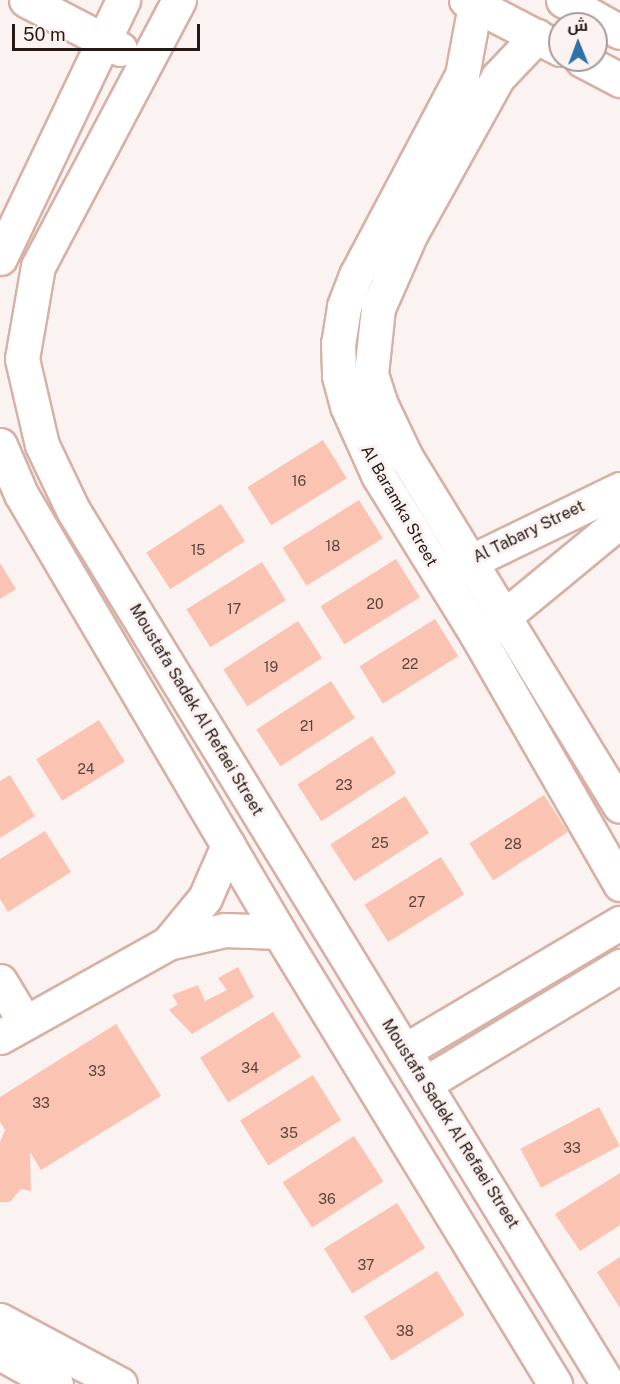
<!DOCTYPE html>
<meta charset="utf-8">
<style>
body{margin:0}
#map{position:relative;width:620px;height:1384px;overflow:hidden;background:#fbf3f1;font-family:"Public Sans",Cairo,sans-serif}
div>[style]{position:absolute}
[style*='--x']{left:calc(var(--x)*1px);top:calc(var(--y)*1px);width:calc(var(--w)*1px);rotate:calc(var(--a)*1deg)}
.building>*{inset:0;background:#fac3b2;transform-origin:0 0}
.roads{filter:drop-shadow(2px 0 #d7b1a6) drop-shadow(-2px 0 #d7b1a6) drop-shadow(0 2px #d7b1a6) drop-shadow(0 -2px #d7b1a6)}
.minor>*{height:33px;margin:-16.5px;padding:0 16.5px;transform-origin:16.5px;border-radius:16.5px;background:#fff}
span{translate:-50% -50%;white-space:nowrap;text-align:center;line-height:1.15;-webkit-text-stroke:6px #fbf3f1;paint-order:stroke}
.number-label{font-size:14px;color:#5b443c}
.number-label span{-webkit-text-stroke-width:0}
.street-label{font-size:16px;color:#261915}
.north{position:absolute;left:548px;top:12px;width:60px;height:60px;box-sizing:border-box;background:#fbf3f1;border:2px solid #a69c99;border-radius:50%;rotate:359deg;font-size:16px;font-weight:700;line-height:24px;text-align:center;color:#261915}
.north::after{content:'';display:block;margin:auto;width:21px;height:27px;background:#3072a8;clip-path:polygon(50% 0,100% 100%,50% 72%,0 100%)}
.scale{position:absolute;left:12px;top:24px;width:188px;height:27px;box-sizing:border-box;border:3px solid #261915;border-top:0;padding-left:8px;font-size:18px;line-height:21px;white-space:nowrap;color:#261915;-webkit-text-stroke:4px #fbf3f1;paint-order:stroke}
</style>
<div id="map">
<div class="building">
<i style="left:323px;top:440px;width:45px;height:89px;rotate:58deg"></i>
<i style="left:359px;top:500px;width:45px;height:90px;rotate:58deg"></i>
<i style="left:221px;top:504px;width:44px;height:89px;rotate:57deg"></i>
<i style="left:396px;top:559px;width:45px;height:89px;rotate:58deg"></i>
<i style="left:262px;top:562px;width:45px;height:89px;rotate:58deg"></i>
<i style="clip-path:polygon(0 563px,16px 589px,0 599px)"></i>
<i style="left:435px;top:619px;width:44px;height:89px;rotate:58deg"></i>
<i style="left:298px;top:621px;width:44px;height:89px;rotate:57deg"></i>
<i style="left:331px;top:681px;width:44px;height:89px;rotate:57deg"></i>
<i style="left:99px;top:720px;width:49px;height:74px;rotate:58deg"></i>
<i style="left:372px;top:736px;width:44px;height:89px;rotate:57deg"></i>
<i style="clip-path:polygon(10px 775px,35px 816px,0 838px,0 781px)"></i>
<i style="left:544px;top:795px;width:44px;height:89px;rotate:57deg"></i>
<i style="left:405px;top:796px;width:44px;height:89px;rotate:57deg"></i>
<i style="clip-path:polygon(45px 831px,71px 872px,8px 912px,0 899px,0 859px)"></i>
<i style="left:441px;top:857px;width:44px;height:90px;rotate:58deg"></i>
<i style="clip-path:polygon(238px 967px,254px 997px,192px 1034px,169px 1010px,178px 1004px,172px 995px,198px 985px,205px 1001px,227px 990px,218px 978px)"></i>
<i style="left:273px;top:1012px;width:53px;height:86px;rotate:58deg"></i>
<i style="clip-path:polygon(116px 1024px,161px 1096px,41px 1170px,30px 1152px,31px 1191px,21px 1189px,10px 1202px,0 1202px,0 1142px,5px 1130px,0 1122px,0 1097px)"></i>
<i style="left:313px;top:1075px;width:53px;height:86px;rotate:58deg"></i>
<i style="left:599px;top:1107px;width:44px;height:89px;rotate:62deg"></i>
<i style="left:354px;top:1136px;width:54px;height:85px;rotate:57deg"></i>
<i style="clip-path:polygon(620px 1173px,620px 1225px,580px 1251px,555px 1214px)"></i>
<i style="left:397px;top:1203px;width:53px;height:86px;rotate:58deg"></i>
<i style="clip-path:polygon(620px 1257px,620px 1308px,597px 1272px)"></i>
<i style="left:437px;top:1271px;width:52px;height:86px;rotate:58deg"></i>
</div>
<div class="roads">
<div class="minor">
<i style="--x:26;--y:0;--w:106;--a:27.5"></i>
<i style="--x:179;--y:0;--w:301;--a:117.9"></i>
<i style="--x:38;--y:266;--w:94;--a:99.8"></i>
<i style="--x:22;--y:359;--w:88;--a:76.9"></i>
<i style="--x:42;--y:445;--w:72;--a:64.5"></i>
<i style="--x:73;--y:510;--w:1025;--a:58.53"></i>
<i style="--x:466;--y:0;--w:106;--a:27.5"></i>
<i style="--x:563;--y:0;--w:65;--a:29.3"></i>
<i style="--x:475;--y:5;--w:71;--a:100.5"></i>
<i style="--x:462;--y:75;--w:226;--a:117.9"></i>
<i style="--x:356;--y:275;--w:34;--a:111"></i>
<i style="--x:344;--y:307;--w:36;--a:99"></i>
<i style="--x:338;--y:343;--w:33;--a:88"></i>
<i style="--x:339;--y:376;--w:31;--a:75"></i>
<i style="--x:347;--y:406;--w:76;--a:65.8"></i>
<i style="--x:378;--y:475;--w:190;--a:58.3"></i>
<i style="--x:478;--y:637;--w:285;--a:60.1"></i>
<i style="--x:537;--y:36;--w:57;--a:133.6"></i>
<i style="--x:498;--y:77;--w:179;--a:119.1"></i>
<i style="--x:411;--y:233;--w:82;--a:113.7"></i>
<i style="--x:378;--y:308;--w:66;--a:96.1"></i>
<i style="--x:371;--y:374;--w:35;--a:72"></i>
<i style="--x:382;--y:407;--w:55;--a:64.4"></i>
<i style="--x:406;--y:457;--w:409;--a:58.5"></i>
<i style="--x:582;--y:60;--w:43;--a:27.8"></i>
<i style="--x:0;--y:258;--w:286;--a:-64.5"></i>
<i style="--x:0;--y:445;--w:53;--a:66.8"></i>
<i style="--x:21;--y:494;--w:508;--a:59.5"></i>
<i style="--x:279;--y:932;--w:530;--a:58.59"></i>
<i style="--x:449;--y:572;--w:190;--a:-25.9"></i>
<i style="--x:489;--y:629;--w:170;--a:-39.5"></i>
<i style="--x:168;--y:943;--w:58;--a:-50.6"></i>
<i style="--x:205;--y:898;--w:58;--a:-66.5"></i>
<i style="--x:0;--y:981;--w:47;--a:59"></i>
<i style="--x:0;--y:1037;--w:193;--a:-29.2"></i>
<i style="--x:168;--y:943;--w:58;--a:-12.8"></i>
<i style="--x:225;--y:930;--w:54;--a:2.1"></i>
<i style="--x:404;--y:1051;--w:251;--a:-30.7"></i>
<i style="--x:426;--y:1083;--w:227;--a:-31.1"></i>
<i style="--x:0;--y:1320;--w:136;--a:28.1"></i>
<i style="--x:0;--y:1353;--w:64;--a:29"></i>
</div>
</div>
<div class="number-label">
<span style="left:299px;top:481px">16</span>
<span style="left:333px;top:546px">18</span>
<span style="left:198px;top:550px">15</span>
<span style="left:375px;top:604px">20</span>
<span style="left:234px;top:609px">17</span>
<span style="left:410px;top:664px">22</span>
<span style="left:271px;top:667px">19</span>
<span style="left:307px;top:726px">21</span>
<span style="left:86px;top:769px">24</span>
<span style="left:344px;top:785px">23</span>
<span style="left:380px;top:843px">25</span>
<span style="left:513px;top:844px">28</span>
<span style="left:417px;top:902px">27</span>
<span style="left:250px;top:1068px">34</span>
<span style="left:97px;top:1071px">33</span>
<span style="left:41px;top:1103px">33</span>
<span style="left:289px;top:1133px">35</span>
<span style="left:572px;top:1148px">33</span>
<span style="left:327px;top:1199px">36</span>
<span style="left:366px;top:1265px">37</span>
<span style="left:405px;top:1331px">38</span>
</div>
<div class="street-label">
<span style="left:399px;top:506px;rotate:60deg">Al Baramka Street</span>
<span style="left:529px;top:532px;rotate:-26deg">Al Tabary Street</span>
<span style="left:196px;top:710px;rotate:59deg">Moustafa Sadek Al Refaei Street</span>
<span style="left:450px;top:1124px;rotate:58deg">Moustafa Sadek Al Refaei Street</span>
</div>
<div class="north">ش</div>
<div class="scale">50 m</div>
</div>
